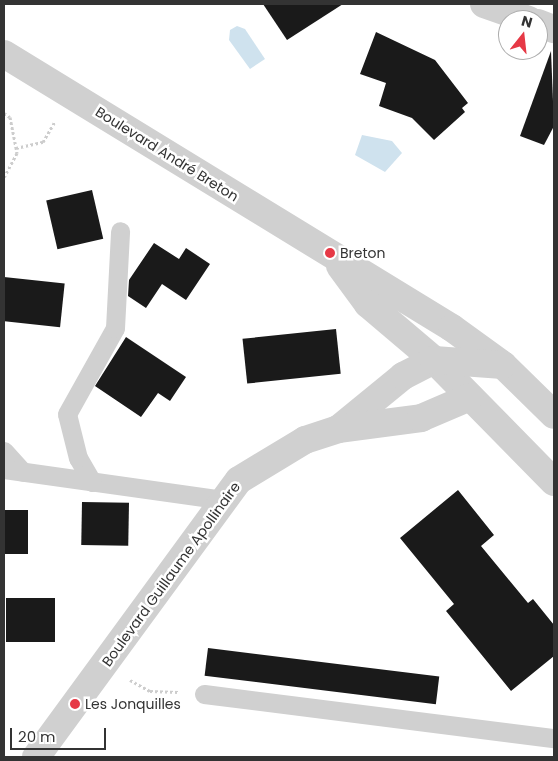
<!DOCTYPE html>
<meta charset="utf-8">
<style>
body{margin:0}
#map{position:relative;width:558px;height:761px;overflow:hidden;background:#fff;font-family:Poppins,sans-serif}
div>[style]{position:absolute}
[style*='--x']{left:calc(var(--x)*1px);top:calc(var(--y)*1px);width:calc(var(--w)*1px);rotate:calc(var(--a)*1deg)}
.water>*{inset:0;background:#cfe2ee}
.building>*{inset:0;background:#1a1a1a;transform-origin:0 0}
.path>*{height:3px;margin-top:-1.5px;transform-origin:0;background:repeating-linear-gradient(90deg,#cdcdcd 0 2.5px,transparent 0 5px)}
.service>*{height:19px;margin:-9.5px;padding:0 9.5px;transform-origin:9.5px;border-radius:9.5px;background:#d0d0d0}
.minor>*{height:28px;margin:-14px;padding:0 14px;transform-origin:14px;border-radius:14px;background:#d0d0d0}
.dots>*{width:14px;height:14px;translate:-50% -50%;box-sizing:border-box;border:2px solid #fff;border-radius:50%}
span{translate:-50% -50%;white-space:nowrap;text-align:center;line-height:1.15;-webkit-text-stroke:5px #fff;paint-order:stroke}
.street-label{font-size:14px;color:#333}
.poi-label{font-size:14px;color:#333}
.left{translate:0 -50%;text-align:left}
.frame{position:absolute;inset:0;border:5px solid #333;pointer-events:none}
.north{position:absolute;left:498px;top:10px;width:50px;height:50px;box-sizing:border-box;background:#fff;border:1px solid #adadad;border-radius:50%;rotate:16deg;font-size:14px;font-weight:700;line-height:20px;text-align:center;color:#333}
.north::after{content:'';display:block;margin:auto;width:18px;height:22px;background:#e63946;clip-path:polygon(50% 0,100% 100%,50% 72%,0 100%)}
.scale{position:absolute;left:10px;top:728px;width:96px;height:22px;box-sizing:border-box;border:2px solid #333;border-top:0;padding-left:6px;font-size:15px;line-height:18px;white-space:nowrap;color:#333;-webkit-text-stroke:4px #fff;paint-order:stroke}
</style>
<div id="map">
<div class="water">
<i style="clip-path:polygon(237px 26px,245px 29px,265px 59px,250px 69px,229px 40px,230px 30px)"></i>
<i style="clip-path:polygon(362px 135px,392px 141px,402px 153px,385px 172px,355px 155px)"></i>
</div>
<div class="building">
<i style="clip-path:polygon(263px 4px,343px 4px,287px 40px)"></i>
<i style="clip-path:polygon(376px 32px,435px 60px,468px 103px,462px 108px,465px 112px,434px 140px,412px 118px,379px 106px,386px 83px,360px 74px)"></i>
<i style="clip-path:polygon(551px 51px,554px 126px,544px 145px,520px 136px)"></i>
<i style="left:92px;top:190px;width:50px;height:47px;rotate:77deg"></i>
<i style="clip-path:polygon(154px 243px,179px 259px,186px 248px,210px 264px,186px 300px,162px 284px,146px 308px,128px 296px,129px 280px)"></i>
<i style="left:4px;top:277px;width:61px;height:44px;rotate:6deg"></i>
<i style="left:336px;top:329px;width:45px;height:94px;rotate:84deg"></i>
<i style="clip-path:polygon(126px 337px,186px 377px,170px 401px,158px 393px,141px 417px,95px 386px)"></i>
<i style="clip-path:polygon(458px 490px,494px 535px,481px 546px,528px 603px,533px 599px,554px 625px,554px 656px,511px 691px,446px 611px,454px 604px,400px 538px)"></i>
<i style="left:82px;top:502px;width:47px;height:43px;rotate:1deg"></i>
<i style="left:4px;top:510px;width:24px;height:44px"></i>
<i style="left:55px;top:598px;width:44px;height:49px;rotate:90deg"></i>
<i style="left:208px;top:648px;width:233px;height:28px;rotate:7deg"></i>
</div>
<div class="path">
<i style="--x:4;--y:113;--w:7;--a:34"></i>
<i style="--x:10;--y:117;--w:37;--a:79"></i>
<i style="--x:17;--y:153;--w:27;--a:118"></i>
<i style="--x:16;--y:148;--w:28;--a:-13"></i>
<i style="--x:43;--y:142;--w:24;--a:-60"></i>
<i style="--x:130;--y:680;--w:23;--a:29"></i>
<i style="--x:150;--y:691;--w:28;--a:2"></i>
</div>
<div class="service">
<i style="--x:4;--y:451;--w:28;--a:48"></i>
<i style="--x:4;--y:469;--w:223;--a:8"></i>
<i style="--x:92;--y:482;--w:28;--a:-120"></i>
<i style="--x:78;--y:458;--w:45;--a:-104"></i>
<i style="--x:67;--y:414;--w:98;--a:-60.8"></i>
<i style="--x:115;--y:328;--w:97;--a:-87"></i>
<i style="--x:204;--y:694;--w:353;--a:7.2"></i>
</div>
<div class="minor">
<i style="--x:484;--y:4;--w:48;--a:19.6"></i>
<i style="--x:538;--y:23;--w:17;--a:21"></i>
<i style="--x:4;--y:54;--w:525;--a:31.45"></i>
<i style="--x:452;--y:328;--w:63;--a:36"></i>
<i style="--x:503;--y:365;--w:71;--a:44.4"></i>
<i style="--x:340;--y:266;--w:47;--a:53.6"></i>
<i style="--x:368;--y:304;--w:87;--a:40.3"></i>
<i style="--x:434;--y:360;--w:171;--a:45.5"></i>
<i style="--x:342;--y:426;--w:79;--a:-39.3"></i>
<i style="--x:403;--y:376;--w:35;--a:-27"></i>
<i style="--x:434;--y:360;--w:69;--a:4.1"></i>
<i style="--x:36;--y:757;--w:343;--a:-53.8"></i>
<i style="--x:239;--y:480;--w:77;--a:-31.2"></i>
<i style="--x:305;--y:440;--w:35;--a:-18"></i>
<i style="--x:338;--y:429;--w:84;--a:-7.5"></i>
<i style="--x:421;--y:418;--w:53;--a:-23.2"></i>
</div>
<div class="dots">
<i style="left:330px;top:253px;background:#e63946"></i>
<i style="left:75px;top:704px;background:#e63946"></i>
</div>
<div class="street-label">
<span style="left:167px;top:154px;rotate:32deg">Boulevard André Breton</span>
<span style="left:171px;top:574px;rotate:-54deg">Boulevard Guillaume Apollinaire</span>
</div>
<div class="poi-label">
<span class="left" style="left:340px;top:253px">Breton</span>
<span class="left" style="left:85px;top:704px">Les Jonquilles</span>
</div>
<div class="frame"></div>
<div class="north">N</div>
<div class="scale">20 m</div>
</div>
